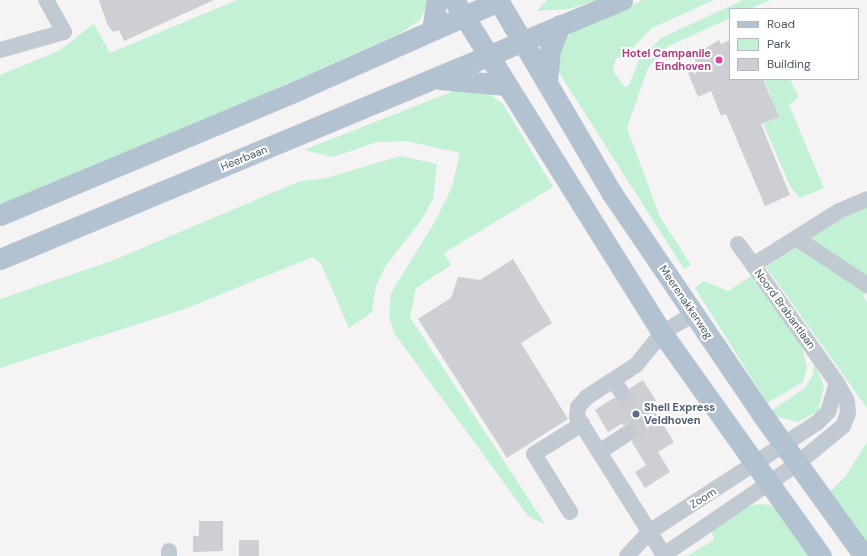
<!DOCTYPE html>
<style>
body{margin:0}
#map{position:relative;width:867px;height:556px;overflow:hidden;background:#f5f3f3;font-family:"DM Sans",sans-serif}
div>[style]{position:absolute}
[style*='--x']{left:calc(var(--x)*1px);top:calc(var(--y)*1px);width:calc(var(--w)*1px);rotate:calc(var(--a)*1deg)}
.green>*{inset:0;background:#c3f1d5}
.building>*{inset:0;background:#cdcfd5;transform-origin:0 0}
.minor-tunnel>*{height:16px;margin-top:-8px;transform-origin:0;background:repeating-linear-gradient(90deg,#caccce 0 16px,transparent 0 24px)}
.minor>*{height:16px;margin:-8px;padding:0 8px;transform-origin:8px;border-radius:8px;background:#c1cad2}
.major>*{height:21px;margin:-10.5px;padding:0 10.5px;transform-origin:10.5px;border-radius:10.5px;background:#b3c2d1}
.dots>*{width:11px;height:11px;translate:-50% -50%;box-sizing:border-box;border:2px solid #fff;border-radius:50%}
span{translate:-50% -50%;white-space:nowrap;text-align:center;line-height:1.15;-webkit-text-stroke:4px #fff;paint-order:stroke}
.hotel-label{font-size:11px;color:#b23c85;font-weight:700}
.right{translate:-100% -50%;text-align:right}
.street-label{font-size:11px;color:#4a5661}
.service-label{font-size:11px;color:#4e5e75;font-weight:700}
.left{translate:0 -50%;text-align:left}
.legend{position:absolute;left:729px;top:8px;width:130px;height:72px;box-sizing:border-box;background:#fff;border:1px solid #b7bbc0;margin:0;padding:5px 7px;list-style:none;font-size:12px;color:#4a5661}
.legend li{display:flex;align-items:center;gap:8px;height:20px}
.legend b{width:20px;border:1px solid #b7bbc0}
</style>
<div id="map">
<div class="green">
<i style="clip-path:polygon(237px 0,429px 0,420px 20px,399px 34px,148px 146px,0 204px,0 75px,58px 51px,94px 24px,110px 53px)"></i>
<i style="clip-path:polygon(547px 0,597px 0,569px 9px,537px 11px)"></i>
<i style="clip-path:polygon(643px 0,714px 0,652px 28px,624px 57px,616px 58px,613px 71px,625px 87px,629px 85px,639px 60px,661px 38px,743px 0,770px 0,750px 9px,730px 9px,730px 18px,665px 48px,648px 68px,627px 128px,659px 215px,691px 265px,684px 269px,558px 71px,560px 48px,573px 30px)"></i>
<i style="clip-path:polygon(764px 79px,790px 79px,799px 97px,789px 105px,824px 188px,800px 198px,790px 186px,755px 104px,771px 97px)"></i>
<i style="clip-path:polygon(461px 88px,484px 90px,503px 104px,553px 187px,444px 253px,451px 265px,416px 288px,410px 317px,545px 524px,529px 517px,510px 491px,394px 333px,389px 316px,391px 293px,433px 225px,452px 187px,460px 153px,406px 141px,377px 142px,333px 157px,304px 150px)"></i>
<i style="clip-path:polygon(400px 156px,437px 164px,433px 199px,422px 219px,385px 267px,376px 286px,372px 312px,349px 328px,321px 264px,313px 257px,182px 310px,0 368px,0 299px,114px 260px,300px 181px,323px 179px)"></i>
<i style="clip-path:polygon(867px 207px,867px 293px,863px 296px,867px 303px,867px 408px,766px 267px,842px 218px)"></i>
<i style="clip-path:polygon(751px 276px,802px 347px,807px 368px,803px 382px,767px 403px,695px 288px,704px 281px,728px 291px)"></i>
<i style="clip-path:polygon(814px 362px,824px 386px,818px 411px,798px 422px,778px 417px,771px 411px,805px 388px,813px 374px)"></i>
<i style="clip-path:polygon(867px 442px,867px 544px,829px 492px,845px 477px)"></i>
<i style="clip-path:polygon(760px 504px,770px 505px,779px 513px,810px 556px,687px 556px,714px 540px,711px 531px,744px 507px)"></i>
</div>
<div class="building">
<i style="clip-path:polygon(99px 0,214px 0,124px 41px,119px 30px,113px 32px,107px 24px)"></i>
<i style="clip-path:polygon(719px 40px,721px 44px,730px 40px,730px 79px,763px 79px,779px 117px,761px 124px,790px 195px,765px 206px,726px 114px,721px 116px,711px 91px,698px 97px,688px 73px,699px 69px,693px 56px)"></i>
<i style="clip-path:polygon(513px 259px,552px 323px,521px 343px,568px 419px,507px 458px,418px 319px,451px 298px,458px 277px,480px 280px)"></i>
<i style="clip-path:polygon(643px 380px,656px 401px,651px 405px,674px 442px,658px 452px,670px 472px,645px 488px,635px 472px,646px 465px,632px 442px,635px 429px,621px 424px,608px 432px,595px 410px,614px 398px,627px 401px,630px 388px)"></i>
<i style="clip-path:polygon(199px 521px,223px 521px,223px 551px,193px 552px,193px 536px,199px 536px)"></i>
<i style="left:259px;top:540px;width:16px;height:20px;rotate:90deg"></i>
</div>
<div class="minor-tunnel">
<i style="--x:622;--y:393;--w:38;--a:58"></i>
<i style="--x:642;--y:425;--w:17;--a:149"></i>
</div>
<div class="minor">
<i style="--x:0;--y:50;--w:66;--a:-15.7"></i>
<i style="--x:64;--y:32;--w:37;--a:-119"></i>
<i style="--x:796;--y:238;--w:85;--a:33.5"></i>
<i style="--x:738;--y:244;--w:26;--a:54"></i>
<i style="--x:614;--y:381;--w:14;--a:56"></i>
<i style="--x:599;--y:452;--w:33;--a:-33"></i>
<i style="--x:570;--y:512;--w:68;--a:-121.8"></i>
<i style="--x:534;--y:454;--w:57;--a:-32"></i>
<i style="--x:169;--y:551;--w:5;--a:90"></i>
<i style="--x:664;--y:555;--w:163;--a:-122.2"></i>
<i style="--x:577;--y:417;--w:10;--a:-84"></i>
<i style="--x:578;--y:407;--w:13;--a:-48"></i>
<i style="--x:587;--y:397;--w:59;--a:-33.1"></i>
<i style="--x:636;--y:365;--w:41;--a:-50.9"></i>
<i style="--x:662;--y:333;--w:39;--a:-31"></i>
<i style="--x:627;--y:556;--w:33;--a:-47"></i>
<i style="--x:649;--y:532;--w:200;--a:-33"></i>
<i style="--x:817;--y:423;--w:16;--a:-45"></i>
<i style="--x:828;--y:412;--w:30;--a:-73"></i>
<i style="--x:662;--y:556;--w:163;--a:-34.3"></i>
<i style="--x:797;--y:464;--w:60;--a:-39.6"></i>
<i style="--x:843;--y:426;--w:14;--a:-69"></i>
<i style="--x:848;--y:413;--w:12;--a:-95"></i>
<i style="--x:847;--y:401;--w:21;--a:-119"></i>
<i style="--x:837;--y:383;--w:145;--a:-125.4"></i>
<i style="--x:753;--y:265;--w:102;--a:-32.1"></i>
<i style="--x:839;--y:211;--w:30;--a:-23"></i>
</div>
<div class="major">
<i style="--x:454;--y:0;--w:393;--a:58"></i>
<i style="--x:662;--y:333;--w:274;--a:54.5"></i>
<i style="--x:498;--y:0;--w:223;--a:59.5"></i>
<i style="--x:611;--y:192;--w:267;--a:55.8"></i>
<i style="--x:761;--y:413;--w:176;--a:54.2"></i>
<i style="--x:432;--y:30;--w:30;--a:-81"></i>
<i style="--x:440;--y:79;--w:66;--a:5.2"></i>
<i style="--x:547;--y:83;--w:33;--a:-85"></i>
<i style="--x:550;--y:50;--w:27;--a:-68"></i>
<i style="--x:0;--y:215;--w:321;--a:-22.7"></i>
<i style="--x:296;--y:91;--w:223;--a:-24"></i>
<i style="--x:0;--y:259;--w:674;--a:-22.61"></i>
</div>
<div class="dots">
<i style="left:719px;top:60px;background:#d1479c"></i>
<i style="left:636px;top:414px;background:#5c6f8a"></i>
</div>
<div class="hotel-label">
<span class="right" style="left:711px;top:60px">Hotel Campanile<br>Eindhoven</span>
</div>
<div class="street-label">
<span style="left:244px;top:158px;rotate:-22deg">Heerbaan</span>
<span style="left:686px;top:302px;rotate:56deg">Meerenakkerweg</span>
<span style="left:785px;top:309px;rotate:54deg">Noord Brabantlaan</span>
<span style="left:703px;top:498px;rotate:-32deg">Zoom</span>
</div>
<div class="service-label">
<span class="left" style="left:644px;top:414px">Shell Express<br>Veldhoven</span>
</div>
<ul class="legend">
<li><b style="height:5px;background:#b3c2d1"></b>Road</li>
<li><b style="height:11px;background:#c3f1d5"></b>Park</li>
<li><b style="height:11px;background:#cdcfd5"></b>Building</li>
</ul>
</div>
